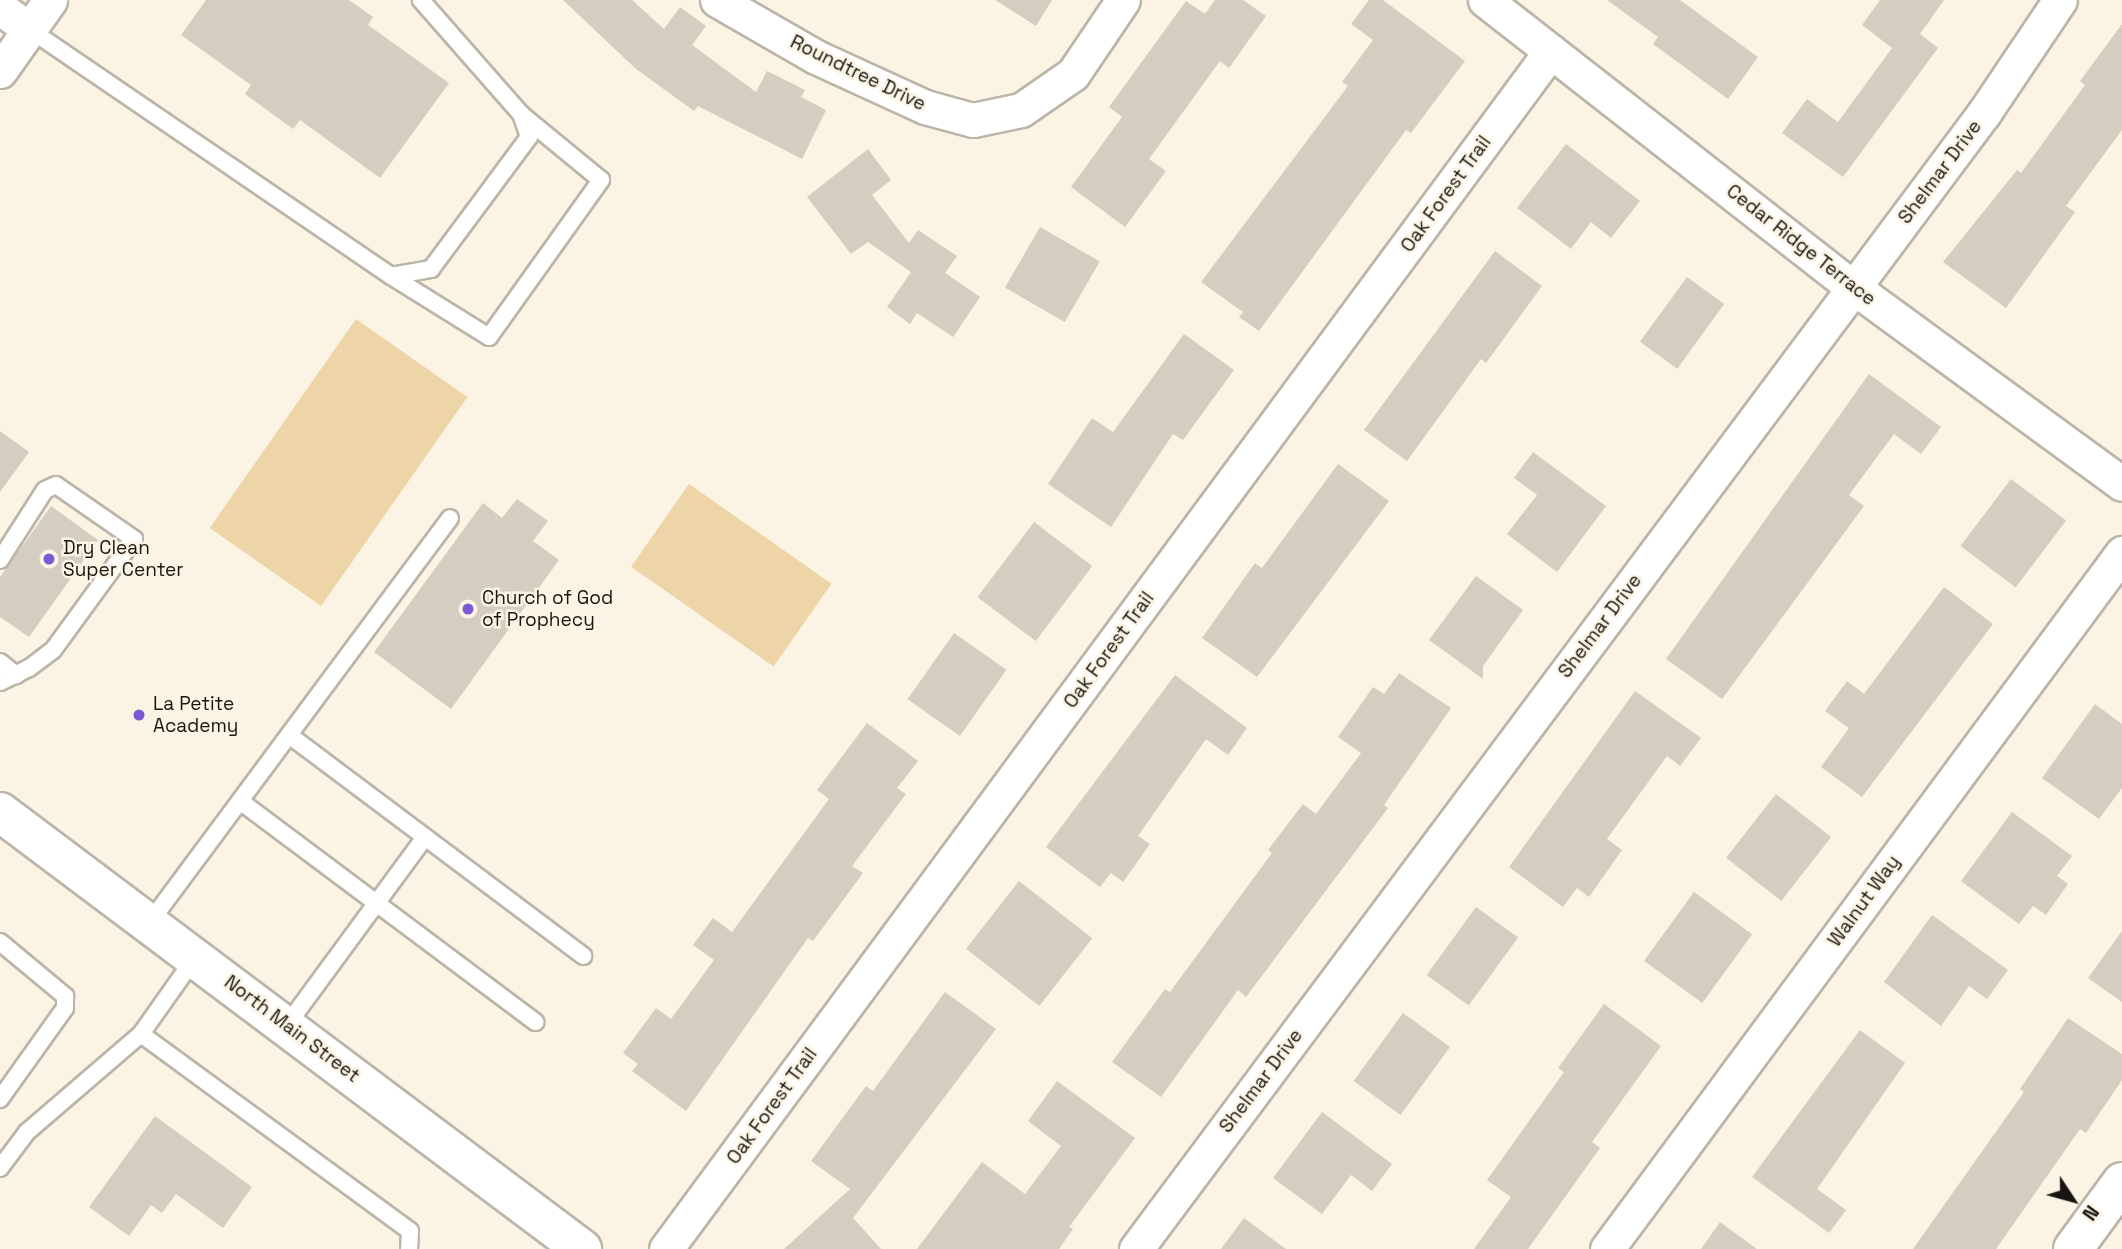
<!DOCTYPE html>
<style>
body{margin:0}
#map{position:relative;width:2122px;height:1249px;overflow:hidden;background:#fbf3e4;font-family:"Space Grotesk",sans-serif}
div>[style]{position:absolute}
[style*='--x']{left:calc(var(--x)*1px);top:calc(var(--y)*1px);width:calc(var(--w)*1px);rotate:calc(var(--a)*1deg)}
.green>*{inset:0;background:#eed5a8;transform-origin:0 0}
.building>*{inset:0;background:#d5cdbf;transform-origin:0 0}
.roads{filter:drop-shadow(2px 0 #bcb5a7) drop-shadow(-2px 0 #bcb5a7) drop-shadow(0 2px #bcb5a7) drop-shadow(0 -2px #bcb5a7)}
.lane>*{height:16px;margin:-8px;padding:0 8px;transform-origin:8px;border-radius:8px;background:#fff}
.street>*{height:33px;margin:-16.5px;padding:0 16.5px;transform-origin:16.5px;border-radius:16.5px;background:#fff}
.secondary>*{height:38px;margin:-19px;padding:0 19px;transform-origin:19px;border-radius:19px;background:#fff}
.dots>*{width:19px;height:19px;translate:-50% -50%;box-sizing:border-box;border:4px solid #fbf3e4;border-radius:50%}
span{translate:-50% -50%;white-space:nowrap;text-align:center;line-height:1.15;-webkit-text-stroke:5px #fbf3e4;paint-order:stroke}
.street-label{font-size:19px;color:#191611}
.poi-label{font-size:19px;color:#191611}
.left{translate:0 -50%;text-align:left}
.north{position:absolute;left:2038px;top:1165px;width:70px;height:70px;-webkit-text-stroke:5px #fbf3e4;paint-order:stroke;rotate:126deg;font-size:19px;font-weight:700;line-height:28px;text-align:center;color:#191611}
.north::after{content:'';display:block;margin:auto;width:24px;height:32px;background:#191611;clip-path:polygon(50% 0,100% 100%,50% 72%,0 100%)}
</style>
<div id="map">
<div class="green">
<i style="left:356px;top:319px;width:136px;height:255px;rotate:35deg"></i>
<i style="left:689px;top:484px;width:174px;height:101px;rotate:35deg"></i>
</div>
<div class="building">
<i style="clip-path:polygon(206px 0,349px 0,373px 17px,368px 25px,449px 83px,380px 178px,300px 120px,293px 129px,245px 94px,251px 85px,181px 35px)"></i>
<i style="clip-path:polygon(563px 0,632px 0,664px 29px,680px 7px,706px 26px,692px 45px,756px 92px,767px 71px,805px 90px,801px 97px,826px 110px,802px 159px,698px 106px,694px 111px,636px 69px)"></i>
<i style="clip-path:polygon(995px 0,1052px 0,1036px 26px)"></i>
<i style="clip-path:polygon(1215px 0,1243px 0,1266px 16px,1229px 68px,1220px 61px,1149px 159px,1166px 171px,1125px 227px,1071px 187px,1122px 117px,1109px 107px,1186px 1px,1205px 14px)"></i>
<i style="clip-path:polygon(1369px 0,1383px 0,1465px 61px,1411px 133px,1406px 130px,1259px 331px,1239px 317px,1243px 312px,1201px 282px,1348px 86px,1342px 82px,1373px 40px,1351px 24px)"></i>
<i style="clip-path:polygon(1607px 0,1680px 0,1758px 57px,1728px 99px,1653px 44px,1658px 37px)"></i>
<i style="clip-path:polygon(1880px 0,1944px 0,1920px 34px,1938px 48px,1843px 177px,1782px 133px,1807px 99px,1838px 122px,1892px 48px,1862px 25px)"></i>
<i style="clip-path:polygon(2122px 24px,2122px 130px,2066px 206px,2075px 212px,2006px 308px,1943px 262px,2017px 170px,2021px 173px,2085px 85px,2080px 81px)"></i>
<i style="clip-path:polygon(1566px 144px,1640px 201px,1611px 238px,1591px 222px,1571px 249px,1517px 208px)"></i>
<i style="clip-path:polygon(868px 149px,891px 180px,872px 195px,909px 243px,918px 230px,957px 256px,945px 273px,980px 297px,953px 337px,917px 313px,910px 324px,887px 307px,911px 272px,868px 242px,851px 254px,807px 197px)"></i>
<i style="left:1040px;top:227px;width:69px;height:70px;rotate:30deg"></i>
<i style="clip-path:polygon(1495px 251px,1542px 286px,1486px 363px,1481px 359px,1407px 461px,1364px 430px)"></i>
<i style="left:1687px;top:277px;width:46px;height:80px;rotate:36deg"></i>
<i style="clip-path:polygon(1184px 334px,1234px 370px,1183px 440px,1173px 434px,1111px 527px,1048px 484px,1092px 418px,1113px 432px)"></i>
<i style="clip-path:polygon(1869px 374px,1941px 427px,1921px 454px,1894px 434px,1849px 495px,1864px 506px,1722px 699px,1666px 659px)"></i>
<i style="clip-path:polygon(0 431px,29px 452px,0 492px)"></i>
<i style="clip-path:polygon(1533px 452px,1606px 506px,1557px 572px,1507px 534px,1537px 495px,1514px 478px)"></i>
<i style="clip-path:polygon(1338px 464px,1389px 501px,1257px 677px,1202px 638px,1255px 563px,1262px 568px)"></i>
<i style="left:2011px;top:479px;width:69px;height:84px;rotate:37deg"></i>
<i style="clip-path:polygon(517px 499px,548px 521px,533px 541px,559px 560px,451px 709px,374px 652px,483px 503px,502px 518px)"></i>
<i style="clip-path:polygon(51px 506px,98px 540px,29px 637px,0 617px,0 577px)"></i>
<i style="left:1034px;top:522px;width:73px;height:94px;rotate:37deg"></i>
<i style="clip-path:polygon(1476px 576px,1523px 610px,1483px 666px,1483px 679px,1429px 640px)"></i>
<i style="clip-path:polygon(1944px 587px,1993px 624px,1862px 797px,1821px 767px,1849px 728px,1825px 711px,1847px 681px,1864px 694px)"></i>
<i style="left:954px;top:633px;width:64px;height:81px;rotate:35deg"></i>
<i style="clip-path:polygon(1399px 673px,1451px 708px,1384px 805px,1388px 808px,1246px 997px,1238px 990px,1161px 1097px,1112px 1062px,1165px 989px,1170px 992px,1272px 853px,1268px 850px,1303px 804px,1316px 814px,1361px 753px,1338px 737px,1373px 687px,1384px 694px)"></i>
<i style="clip-path:polygon(1175px 675px,1247px 728px,1228px 755px,1206px 739px,1138px 836px,1150px 844px,1123px 882px,1111px 873px,1100px 887px,1046px 847px)"></i>
<i style="clip-path:polygon(1635px 691px,1701px 738px,1680px 766px,1667px 756px,1607px 839px,1622px 850px,1589px 897px,1577px 888px,1563px 907px,1509px 867px)"></i>
<i style="clip-path:polygon(2095px 704px,2122px 724px,2122px 788px,2099px 819px,2042px 778px)"></i>
<i style="clip-path:polygon(867px 723px,918px 761px,897px 788px,906px 794px,852px 866px,863px 873px,813px 941px,808px 938px,686px 1111px,632px 1071px,638px 1064px,623px 1053px,656px 1008px,671px 1019px,714px 960px,693px 945px,713px 918px,732px 932px,829px 799px,817px 790px)"></i>
<i style="left:1776px;top:794px;width:70px;height:81px;rotate:38deg"></i>
<i style="clip-path:polygon(2012px 812px,2072px 856px,2057px 876px,2068px 884px,2046px 915px,2033px 906px,2019px 924px,1961px 881px)"></i>
<i style="left:1019px;top:881px;width:93px;height:86px;rotate:38deg"></i>
<i style="left:1694px;top:892px;width:72px;height:85px;rotate:36deg"></i>
<i style="left:1476px;top:907px;width:52px;height:84px;rotate:36deg"></i>
<i style="clip-path:polygon(1932px 915px,2008px 970px,1987px 999px,1969px 986px,1941px 1026px,1884px 982px)"></i>
<i style="clip-path:polygon(2122px 931px,2122px 1002px,2088px 978px)"></i>
<i style="clip-path:polygon(945px 992px,996px 1029px,853px 1218px,881px 1249px,784px 1249px,850px 1189px,811px 1161px,866px 1086px,873px 1091px)"></i>
<i style="clip-path:polygon(1604px 1004px,1661px 1046px,1592px 1142px,1600px 1148px,1528px 1249px,1474px 1249px,1511px 1197px,1487px 1180px,1564px 1072px,1558px 1068px)"></i>
<i style="left:1403px;top:1013px;width:58px;height:84px;rotate:36deg"></i>
<i style="clip-path:polygon(2068px 1018px,2122px 1054px,2122px 1080px,2086px 1133px,2080px 1129px,1996px 1249px,1913px 1249px,2024px 1092px,2020px 1089px)"></i>
<i style="clip-path:polygon(1860px 1030px,1905px 1063px,1817px 1189px,1846px 1210px,1829px 1233px,1752px 1177px)"></i>
<i style="clip-path:polygon(1057px 1081px,1135px 1138px,1069px 1227px,1073px 1229px,1059px 1249px,917px 1249px,982px 1162px,1025px 1194px,1061px 1146px,1028px 1121px)"></i>
<i style="clip-path:polygon(1322px 1112px,1392px 1164px,1372px 1191px,1351px 1175px,1322px 1214px,1273px 1178px)"></i>
<i style="clip-path:polygon(155px 1116px,252px 1187px,223px 1228px,176px 1194px,162px 1213px,151px 1205px,129px 1236px,89px 1207px)"></i>
<i style="clip-path:polygon(1244px 1218px,1286px 1249px,1221px 1249px)"></i>
<i style="clip-path:polygon(1720px 1222px,1757px 1249px,1701px 1249px)"></i>
</div>
<div class="roads">
<div class="lane">
<i style="--x:29;--y:29;--w:438;--a:34.3"></i>
<i style="--x:391;--y:276;--w:41;--a:-9.9"></i>
<i style="--x:431;--y:269;--w:164;--a:-53.4"></i>
<i style="--x:529;--y:137;--w:24;--a:-109"></i>
<i style="--x:521;--y:114;--w:152;--a:-131.3"></i>
<i style="--x:391;--y:276;--w:115;--a:31.9"></i>
<i style="--x:489;--y:337;--w:193;--a:-54.5"></i>
<i style="--x:601;--y:180;--w:102;--a:-140.6"></i>
<i style="--x:0;--y:560;--w:83;--a:-57.3"></i>
<i style="--x:45;--y:490;--w:12;--a:-24"></i>
<i style="--x:56;--y:485;--w:95;--a:34.7"></i>
<i style="--x:134;--y:539;--w:137;--a:126.1"></i>
<i style="--x:53;--y:650;--w:30;--a:143"></i>
<i style="--x:29;--y:668;--w:32;--a:154"></i>
<i style="--x:0;--y:662;--w:21;--a:39"></i>
<i style="--x:289;--y:735;--w:368;--a:36.9"></i>
<i style="--x:240;--y:801;--w:369;--a:36.8"></i>
<i style="--x:150;--y:922;--w:503;--a:-53.4"></i>
<i style="--x:0;--y:942;--w:85;--a:39.7"></i>
<i style="--x:65;--y:996;--w:12;--a:90"></i>
<i style="--x:65;--y:1008;--w:112;--a:125.5"></i>
<i style="--x:287;--y:1025;--w:233;--a:-53.7"></i>
<i style="--x:141;--y:1034;--w:333;--a:36.2"></i>
<i style="--x:410;--y:1231;--w:18;--a:93"></i>
<i style="--x:0;--y:1168;--w:45;--a:-53.1"></i>
<i style="--x:27;--y:1132;--w:150;--a:-40.7"></i>
<i style="--x:141;--y:1034;--w:92;--a:-54.8"></i>
</div>
<div class="street">
<i style="--x:717;--y:0;--w:114;--a:29.9"></i>
<i style="--x:816;--y:57;--w:120;--a:24.6"></i>
<i style="--x:925;--y:107;--w:50;--a:15.2"></i>
<i style="--x:973;--y:120;--w:49;--a:-11.8"></i>
<i style="--x:1021;--y:110;--w:63;--a:-34.7"></i>
<i style="--x:1073;--y:74;--w:89;--a:-56"></i>
<i style="--x:1485;--y:0;--w:467;--a:38"></i>
<i style="--x:1853;--y:287;--w:333;--a:36.2"></i>
<i style="--x:0;--y:8;--w:36;--a:36"></i>
<i style="--x:0;--y:71;--w:87;--a:-54.8"></i>
<i style="--x:666;--y:1249;--w:1489;--a:-53.55"></i>
<i style="--x:1136;--y:1249;--w:1418;--a:-53.26"></i>
<i style="--x:1984;--y:113;--w:136;--a:-56.1"></i>
<i style="--x:1607;--y:1249;--w:866;--a:-53.5"></i>
</div>
<div class="secondary">
<i style="--x:0;--y:812;--w:728;--a:36.9"></i>
<i style="--x:2073;--y:1249;--w:83;--a:-53.8"></i>
</div>
</div>
<div class="dots">
<i style="left:49px;top:559px;background:#7c59d3"></i>
<i style="left:468px;top:609px;background:#7c59d3"></i>
<i style="left:139px;top:715px;background:#7c59d3"></i>
</div>
<div class="street-label">
<span style="left:858px;top:73px;rotate:26deg">Roundtree Drive</span>
<span style="left:1940px;top:172px;rotate:-53deg">Shelmar Drive</span>
<span style="left:1446px;top:194px;rotate:-54deg">Oak Forest Trail</span>
<span style="left:1801px;top:245px;rotate:38deg">Cedar Ridge Terrace</span>
<span style="left:1600px;top:626px;rotate:-53deg">Shelmar Drive</span>
<span style="left:1109px;top:650px;rotate:-54deg">Oak Forest Trail</span>
<span style="left:1864px;top:901px;rotate:-54deg">Walnut Way</span>
<span style="left:292px;top:1029px;rotate:37deg">North Main Street</span>
<span style="left:1261px;top:1081px;rotate:-53deg">Shelmar Drive</span>
<span style="left:772px;top:1106px;rotate:-54deg">Oak Forest Trail</span>
</div>
<div class="poi-label">
<span class="left" style="left:63px;top:559px">Dry Clean<br>Super Center</span>
<span class="left" style="left:482px;top:609px">Church of God<br>of Prophecy</span>
<span class="left" style="left:153px;top:715px">La Petite<br>Academy</span>
</div>
<div class="north">N</div>
</div>
